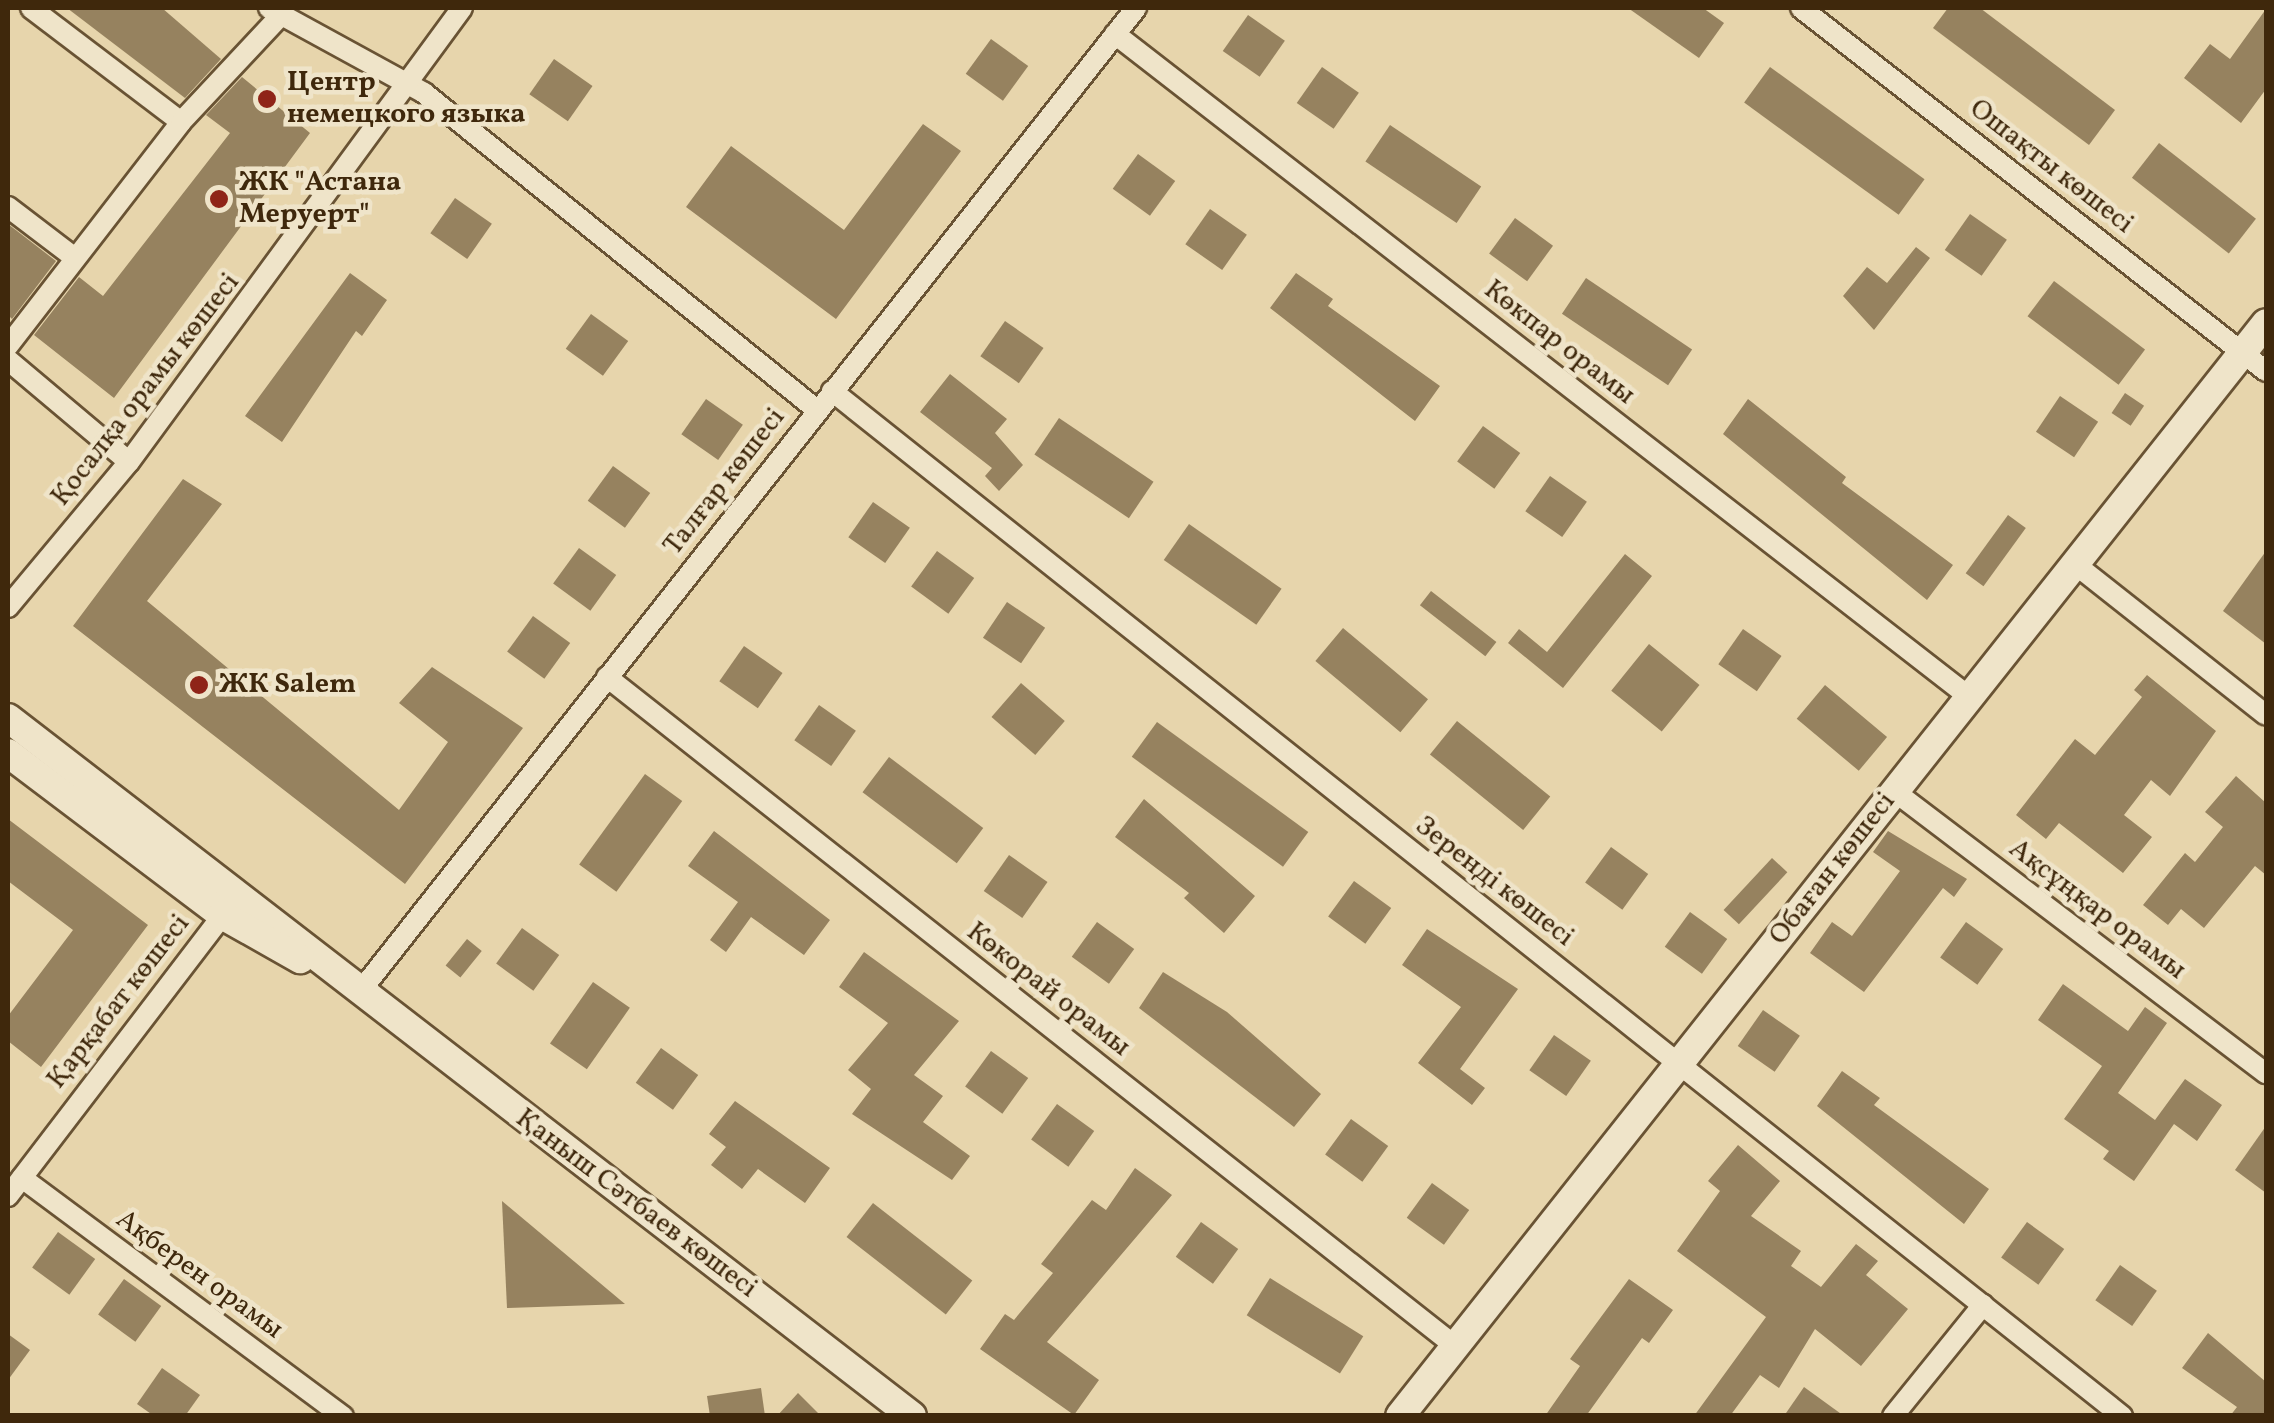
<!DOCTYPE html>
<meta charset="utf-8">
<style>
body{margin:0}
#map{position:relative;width:2274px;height:1423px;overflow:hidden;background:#e7d5ac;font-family:Vollkorn,serif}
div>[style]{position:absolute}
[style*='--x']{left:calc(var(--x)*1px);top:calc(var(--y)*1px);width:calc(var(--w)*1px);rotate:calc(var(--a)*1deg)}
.building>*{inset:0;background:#96825f;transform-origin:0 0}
.roads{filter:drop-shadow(2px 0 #695334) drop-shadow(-2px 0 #695334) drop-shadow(0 2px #695334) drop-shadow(0 -2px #695334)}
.street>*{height:20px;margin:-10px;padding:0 10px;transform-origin:10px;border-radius:10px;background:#efe4c9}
.secondary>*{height:28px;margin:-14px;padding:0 14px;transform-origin:14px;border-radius:14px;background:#efe4c9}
.dots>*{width:28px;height:28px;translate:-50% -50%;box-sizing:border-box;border:5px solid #efe4c9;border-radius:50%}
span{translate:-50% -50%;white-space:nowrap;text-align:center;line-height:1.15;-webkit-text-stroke:9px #efe4c9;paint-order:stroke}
.poi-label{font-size:28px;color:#3f280c;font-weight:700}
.left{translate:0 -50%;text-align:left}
.street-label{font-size:28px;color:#3f280c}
.frame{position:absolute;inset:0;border:10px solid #3f280c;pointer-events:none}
</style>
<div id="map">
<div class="building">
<i style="clip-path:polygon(67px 8px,162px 8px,221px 59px,185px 98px)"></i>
<i style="clip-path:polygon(1628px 8px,1703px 8px,1724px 23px,1699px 58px)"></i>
<i style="clip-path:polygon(1948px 8px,1980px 8px,2115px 110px,2089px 145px,1933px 28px)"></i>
<i style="clip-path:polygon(2266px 9px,2266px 89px,2241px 123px,2184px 78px,2210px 44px,2230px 59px)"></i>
<i style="left:1248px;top:15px;width:45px;height:44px;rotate:35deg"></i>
<i style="left:991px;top:39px;width:46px;height:43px;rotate:36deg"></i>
<i style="left:554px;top:59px;width:47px;height:43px;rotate:35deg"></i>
<i style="left:1322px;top:67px;width:45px;height:44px;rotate:35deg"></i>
<i style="left:1770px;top:67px;width:191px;height:44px;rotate:36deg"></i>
<i style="clip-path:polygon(242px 77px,310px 133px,114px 398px,34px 335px,79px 277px,103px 296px,230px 133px,206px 115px)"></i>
<i style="clip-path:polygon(923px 124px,961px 151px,836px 319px,686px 207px,731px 146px,844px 230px)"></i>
<i style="left:1390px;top:125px;width:110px;height:44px;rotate:34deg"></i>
<i style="left:2159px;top:143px;width:123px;height:44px;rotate:38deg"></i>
<i style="left:1138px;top:154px;width:46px;height:43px;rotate:36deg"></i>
<i style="left:455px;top:198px;width:45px;height:43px;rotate:35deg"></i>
<i style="left:1210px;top:209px;width:45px;height:43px;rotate:35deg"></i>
<i style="left:1970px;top:214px;width:45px;height:44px;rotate:35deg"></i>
<i style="left:1515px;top:218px;width:47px;height:44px;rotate:36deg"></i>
<i style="clip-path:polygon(8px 224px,56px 261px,12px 319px,8px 315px)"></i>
<i style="clip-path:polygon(1916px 247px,1930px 258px,1874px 330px,1843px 296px,1867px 267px,1887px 283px)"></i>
<i style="clip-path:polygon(350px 273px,387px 300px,362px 336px,356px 331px,282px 442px,245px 416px)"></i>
<i style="clip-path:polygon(1296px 273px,1333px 299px,1328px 306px,1440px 386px,1415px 421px,1270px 308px)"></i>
<i style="left:1586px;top:278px;width:128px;height:43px;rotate:34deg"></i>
<i style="left:2054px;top:281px;width:114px;height:44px;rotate:37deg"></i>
<i style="left:591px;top:314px;width:46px;height:43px;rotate:36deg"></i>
<i style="left:1005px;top:321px;width:47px;height:43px;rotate:35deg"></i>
<i style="clip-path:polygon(950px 374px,1007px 419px,995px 433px,1023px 465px,999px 491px,985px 476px,992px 468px,920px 412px)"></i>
<i style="left:2125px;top:393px;width:23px;height:24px;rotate:34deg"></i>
<i style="left:2060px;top:396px;width:46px;height:43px;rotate:34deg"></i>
<i style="left:706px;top:399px;width:45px;height:43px;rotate:35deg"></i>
<i style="clip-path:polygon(1748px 399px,1846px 477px,1842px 483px,1953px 565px,1927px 600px,1723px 434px)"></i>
<i style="left:1059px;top:418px;width:114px;height:44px;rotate:34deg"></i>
<i style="left:1483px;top:426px;width:46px;height:44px;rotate:36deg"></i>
<i style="left:613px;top:466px;width:46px;height:43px;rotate:36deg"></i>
<i style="left:1550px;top:476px;width:45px;height:43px;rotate:35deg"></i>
<i style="clip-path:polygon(183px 479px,222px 504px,147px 601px,399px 810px,448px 742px,399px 703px,432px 667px,523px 728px,405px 884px,73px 626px)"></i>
<i style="left:873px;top:502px;width:45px;height:43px;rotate:35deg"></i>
<i style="left:2008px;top:515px;width:22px;height:72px;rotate:36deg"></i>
<i style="left:1189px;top:524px;width:113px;height:44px;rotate:35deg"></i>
<i style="left:579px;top:548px;width:46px;height:44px;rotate:36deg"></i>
<i style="left:937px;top:551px;width:46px;height:44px;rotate:36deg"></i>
<i style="clip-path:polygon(2266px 551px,2266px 644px,2223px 611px)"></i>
<i style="clip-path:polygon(1625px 554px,1652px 576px,1563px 688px,1508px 643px,1519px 629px,1547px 652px)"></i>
<i style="left:1431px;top:591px;width:83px;height:18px;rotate:38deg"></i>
<i style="left:1007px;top:602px;width:46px;height:43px;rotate:34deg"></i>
<i style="left:533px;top:616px;width:46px;height:44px;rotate:36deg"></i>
<i style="left:1343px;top:628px;width:111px;height:43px;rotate:40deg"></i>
<i style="left:1743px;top:629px;width:47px;height:43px;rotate:35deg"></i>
<i style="left:1649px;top:644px;width:65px;height:60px;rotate:39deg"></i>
<i style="left:744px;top:646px;width:47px;height:43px;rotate:35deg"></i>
<i style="clip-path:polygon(2147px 675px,2216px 731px,2170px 796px,2151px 780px,2124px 815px,2152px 837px,2123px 873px,2059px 823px,2046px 839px,2016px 815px,2075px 739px,2095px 755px,2142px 697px,2134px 690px)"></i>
<i style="left:1021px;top:683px;width:58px;height:45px;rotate:41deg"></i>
<i style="left:1825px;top:685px;width:81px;height:44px;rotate:40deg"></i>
<i style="left:819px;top:705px;width:45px;height:43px;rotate:35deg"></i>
<i style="left:1457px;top:721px;width:120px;height:43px;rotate:39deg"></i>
<i style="left:1157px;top:722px;width:187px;height:43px;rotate:36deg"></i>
<i style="left:889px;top:757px;width:118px;height:44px;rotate:37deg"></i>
<i style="left:645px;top:774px;width:46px;height:112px;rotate:36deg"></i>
<i style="clip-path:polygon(2236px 776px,2266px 803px,2266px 875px,2255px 866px,2204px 928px,2181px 909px,2168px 925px,2143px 905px,2185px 853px,2195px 862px,2223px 827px,2205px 812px)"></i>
<i style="clip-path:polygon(1144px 799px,1255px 896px,1224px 933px,1184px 898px,1189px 893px,1115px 837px)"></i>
<i style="clip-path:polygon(8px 819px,148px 925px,41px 1067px,8px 1041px,8px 1016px,73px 930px,8px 881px)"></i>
<i style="clip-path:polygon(714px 831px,830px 920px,804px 955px,751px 917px,726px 952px,710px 940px,738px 902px,688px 866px)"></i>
<i style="clip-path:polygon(1888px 831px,1967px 879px,1954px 897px,1943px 888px,1864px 992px,1810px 953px,1832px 922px,1852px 936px,1900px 871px,1873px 852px)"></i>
<i style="left:1611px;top:847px;width:46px;height:44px;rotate:36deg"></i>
<i style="left:1009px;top:855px;width:47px;height:44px;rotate:35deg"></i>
<i style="left:1772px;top:858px;width:21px;height:71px;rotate:43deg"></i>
<i style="left:1354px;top:881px;width:46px;height:44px;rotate:36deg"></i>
<i style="left:1690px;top:912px;width:46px;height:43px;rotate:36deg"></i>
<i style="left:1097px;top:922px;width:46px;height:43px;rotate:36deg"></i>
<i style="left:1966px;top:922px;width:46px;height:44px;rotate:36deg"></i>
<i style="left:522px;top:928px;width:46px;height:44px;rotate:36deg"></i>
<i style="clip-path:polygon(1427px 929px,1518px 989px,1460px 1069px,1485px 1088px,1472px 1105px,1418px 1063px,1461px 1007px,1402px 965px)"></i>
<i style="left:467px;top:939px;width:19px;height:34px;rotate:39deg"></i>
<i style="clip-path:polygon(864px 952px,959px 1021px,914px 1075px,943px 1096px,923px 1122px,970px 1156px,952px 1180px,852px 1114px,871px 1089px,848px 1070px,888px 1023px,839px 987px)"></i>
<i style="clip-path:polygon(1163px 972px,1227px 1012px,1321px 1094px,1294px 1127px,1139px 1008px)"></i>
<i style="left:593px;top:982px;width:45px;height:75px;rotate:35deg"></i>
<i style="clip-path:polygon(2063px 984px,2128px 1031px,2145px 1007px,2167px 1023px,2118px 1093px,2155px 1120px,2185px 1079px,2222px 1105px,2197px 1141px,2174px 1124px,2134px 1181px,2103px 1159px,2109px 1151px,2064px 1119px,2102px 1066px,2038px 1020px)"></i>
<i style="left:1763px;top:1010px;width:45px;height:44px;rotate:35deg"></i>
<i style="left:1554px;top:1035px;width:45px;height:43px;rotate:35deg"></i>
<i style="left:661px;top:1048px;width:46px;height:43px;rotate:36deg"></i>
<i style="left:991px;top:1051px;width:46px;height:44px;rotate:36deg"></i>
<i style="clip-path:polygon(1842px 1071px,1880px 1098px,1874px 1105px,1989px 1189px,1964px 1224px,1817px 1106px)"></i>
<i style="clip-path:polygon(735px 1101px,830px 1168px,805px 1203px,758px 1169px,742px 1189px,711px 1165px,726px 1147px,709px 1134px)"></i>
<i style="left:1057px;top:1104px;width:46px;height:44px;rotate:36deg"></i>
<i style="left:1351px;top:1119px;width:46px;height:44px;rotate:36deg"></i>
<i style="clip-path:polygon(2266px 1126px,2266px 1193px,2235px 1170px)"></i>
<i style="clip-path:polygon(1738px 1145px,1780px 1181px,1751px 1216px,1801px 1251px,1791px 1266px,1821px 1287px,1856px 1244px,1878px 1261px,1866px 1275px,1908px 1309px,1861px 1366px,1815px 1329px,1779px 1388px,1760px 1375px,1730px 1416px,1694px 1416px,1766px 1317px,1677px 1251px,1720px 1191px,1708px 1181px)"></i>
<i style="clip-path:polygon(1135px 1168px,1172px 1195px,1047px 1342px,1099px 1380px,1074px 1415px,980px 1349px,1005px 1314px,1014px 1320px,1053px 1273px,1041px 1264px,1092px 1200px,1106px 1210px)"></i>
<i style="left:1432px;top:1183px;width:46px;height:43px;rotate:36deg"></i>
<i style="clip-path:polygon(502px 1201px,625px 1304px,507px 1308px)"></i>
<i style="left:873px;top:1203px;width:126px;height:43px;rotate:38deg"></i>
<i style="left:1201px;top:1222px;width:46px;height:43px;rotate:36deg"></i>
<i style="left:2027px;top:1222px;width:46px;height:44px;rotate:36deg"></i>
<i style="left:58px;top:1232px;width:46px;height:44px;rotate:36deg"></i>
<i style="left:2120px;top:1265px;width:45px;height:43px;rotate:35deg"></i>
<i style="left:1270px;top:1278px;width:110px;height:44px;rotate:32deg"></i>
<i style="left:124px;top:1279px;width:46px;height:44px;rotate:36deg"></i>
<i style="clip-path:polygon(1629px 1279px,1673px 1310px,1649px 1343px,1642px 1338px,1586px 1416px,1545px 1416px,1580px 1366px,1570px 1359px)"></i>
<i style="clip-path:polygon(2208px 1333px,2266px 1382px,2266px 1416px,2230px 1416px,2237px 1407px,2182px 1368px)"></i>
<i style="clip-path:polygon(8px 1334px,30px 1350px,8px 1380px)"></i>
<i style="clip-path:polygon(162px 1368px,200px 1395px,185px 1416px,154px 1416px,137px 1404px)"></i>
<i style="clip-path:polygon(1804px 1387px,1844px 1416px,1784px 1416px)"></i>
<i style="clip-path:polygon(761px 1388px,765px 1416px,710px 1416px,707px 1396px)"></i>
<i style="clip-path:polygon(798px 1393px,821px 1416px,777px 1416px)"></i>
</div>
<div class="roads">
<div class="street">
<i style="--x:31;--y:8;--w:188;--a:37.2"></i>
<i style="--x:269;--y:8;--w:177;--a:28.7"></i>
<i style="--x:424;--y:93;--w:505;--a:38.89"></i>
<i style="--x:1801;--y:8;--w:590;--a:37.98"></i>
<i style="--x:1115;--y:34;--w:1080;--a:37.81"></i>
<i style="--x:8;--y:207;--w:84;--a:37.3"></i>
<i style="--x:8;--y:346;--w:283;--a:-52.3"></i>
<i style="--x:181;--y:122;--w:146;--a:-46.9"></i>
<i style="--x:8;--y:360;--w:158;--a:40.1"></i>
<i style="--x:832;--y:391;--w:1648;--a:38.47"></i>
<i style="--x:2075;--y:564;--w:243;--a:38.3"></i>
<i style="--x:8;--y:607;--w:189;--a:-50.2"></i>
<i style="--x:129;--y:462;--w:563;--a:-53.74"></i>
<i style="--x:607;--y:677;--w:1080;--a:38.27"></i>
<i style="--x:1894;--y:791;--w:467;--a:37.2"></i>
<i style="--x:359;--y:993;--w:1255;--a:-51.73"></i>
<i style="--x:22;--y:1178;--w:400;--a:36.6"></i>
<i style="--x:8;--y:1196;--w:362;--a:-52.6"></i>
<i style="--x:1893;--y:1416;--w:143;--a:-51"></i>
</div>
<div class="secondary">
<i style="--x:8;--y:718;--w:1142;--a:37.67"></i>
<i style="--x:8;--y:753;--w:268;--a:37.1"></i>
<i style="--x:222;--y:915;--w:90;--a:29.4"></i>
<i style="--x:1400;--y:1416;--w:1394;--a:-51.61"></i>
</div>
</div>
<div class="dots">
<i style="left:267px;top:99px;background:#8f2418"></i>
<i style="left:219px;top:199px;background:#8f2418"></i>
<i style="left:199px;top:685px;background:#8f2418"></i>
</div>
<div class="poi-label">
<span class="left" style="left:287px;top:99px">Центр<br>немецкого языка</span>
<span class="left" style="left:239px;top:199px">ЖК "Астана<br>Меруерт"</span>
<span class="left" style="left:219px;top:685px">ЖК Salem</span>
</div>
<div class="street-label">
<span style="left:2051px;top:167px;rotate:38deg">Ошақты көшесі</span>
<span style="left:1559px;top:343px;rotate:38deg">Көкпар орамы</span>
<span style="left:146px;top:390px;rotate:-52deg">Қосалқа орамы көшесі</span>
<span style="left:725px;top:482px;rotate:-52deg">Талғар көшесі</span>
<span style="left:1833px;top:869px;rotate:-52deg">Обаған көшесі</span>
<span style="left:1494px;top:882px;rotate:38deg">Зеренді көшесі</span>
<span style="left:2097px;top:910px;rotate:37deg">Ақсұңқар орамы</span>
<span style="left:1048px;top:990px;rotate:38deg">Көкорай орамы</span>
<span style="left:119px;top:1002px;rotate:-52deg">Қарқабат көшесі</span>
<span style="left:636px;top:1204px;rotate:37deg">Қаныш Сәтбаев көшесі</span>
<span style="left:199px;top:1275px;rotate:36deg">Ақберен орамы</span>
</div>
<div class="frame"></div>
</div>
